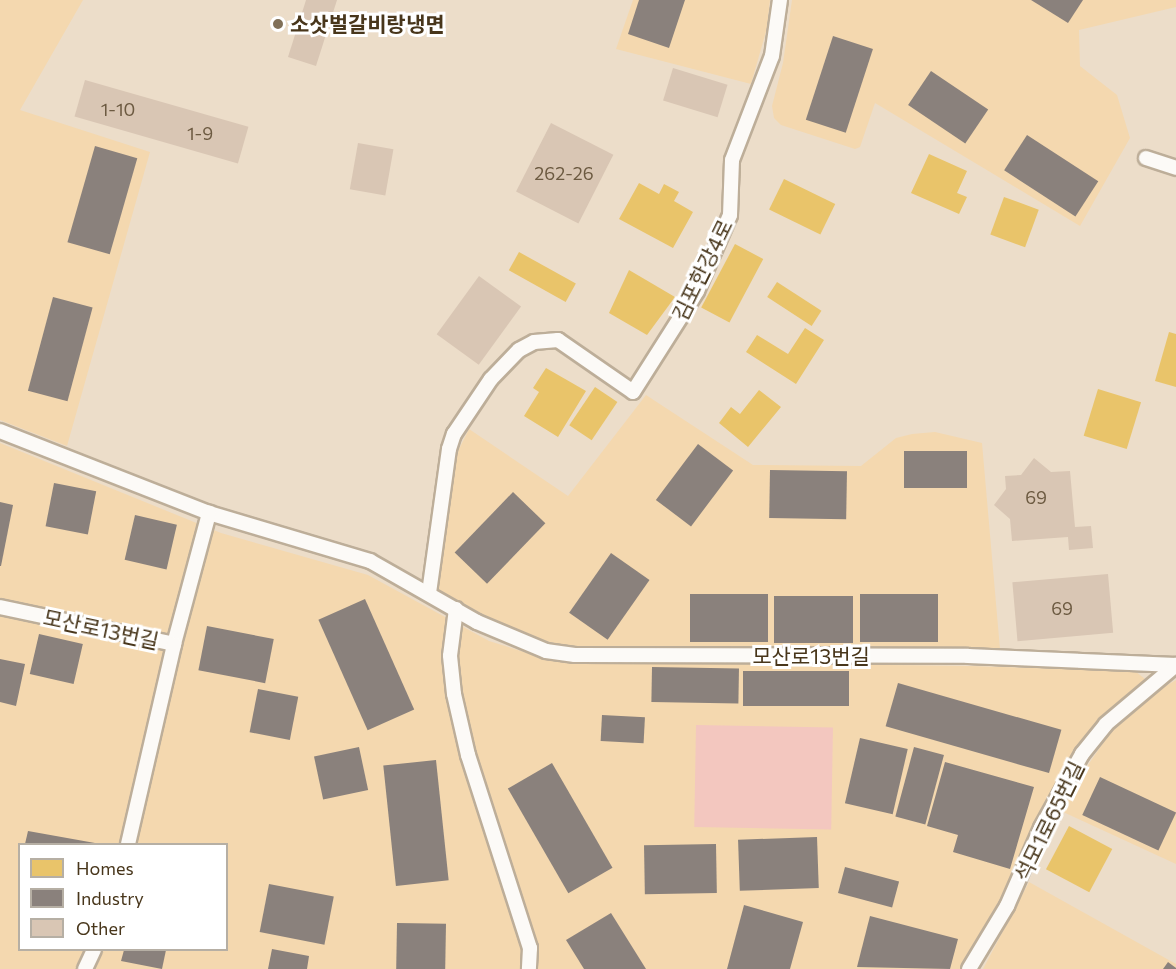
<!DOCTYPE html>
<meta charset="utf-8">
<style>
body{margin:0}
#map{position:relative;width:1176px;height:969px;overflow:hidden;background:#ecddc9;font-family:Commissioner,"Noto Sans KR",sans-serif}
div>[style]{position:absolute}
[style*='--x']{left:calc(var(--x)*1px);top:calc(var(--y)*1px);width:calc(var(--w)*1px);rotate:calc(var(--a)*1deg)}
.built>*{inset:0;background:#f4d8af}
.green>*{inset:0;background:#f3c7bf;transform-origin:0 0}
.homes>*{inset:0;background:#e9c46a;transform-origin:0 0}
.industry>*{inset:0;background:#8a817c;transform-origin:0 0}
.building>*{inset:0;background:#d9c6b4;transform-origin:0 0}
.roads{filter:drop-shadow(2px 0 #bdae99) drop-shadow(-2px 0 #bdae99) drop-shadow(0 2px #bdae99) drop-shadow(0 -2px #bdae99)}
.service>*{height:14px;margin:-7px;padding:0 7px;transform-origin:7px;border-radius:7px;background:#fcfaf7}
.dots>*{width:16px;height:16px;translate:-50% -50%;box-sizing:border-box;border:3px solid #fff;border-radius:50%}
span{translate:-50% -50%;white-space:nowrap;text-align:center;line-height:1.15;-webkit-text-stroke:6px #fff;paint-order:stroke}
.number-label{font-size:18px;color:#6c5a41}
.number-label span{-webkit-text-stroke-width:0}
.poi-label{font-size:21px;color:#48361b;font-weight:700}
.left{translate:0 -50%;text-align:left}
.street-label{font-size:21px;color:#48361b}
.legend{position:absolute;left:18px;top:843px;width:210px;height:108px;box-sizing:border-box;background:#fff;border:2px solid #b6afa4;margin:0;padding:8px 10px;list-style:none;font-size:18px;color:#48361b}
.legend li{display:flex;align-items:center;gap:12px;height:30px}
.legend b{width:30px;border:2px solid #b6afa4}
</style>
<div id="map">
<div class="built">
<i style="clip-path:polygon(0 0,83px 0,20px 110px,150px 152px,67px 446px,0 420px)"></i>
<i style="clip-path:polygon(633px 0,770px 0,767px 28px,751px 84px,616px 49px)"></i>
<i style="clip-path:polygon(792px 0,1176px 0,1176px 7px,1079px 30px,1080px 66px,1117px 95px,1130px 138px,1080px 226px,875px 103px,860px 147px,855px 149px,781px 125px,774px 118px,772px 106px,783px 63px)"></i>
<i style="clip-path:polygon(646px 395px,753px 465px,861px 466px,896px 438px,912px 434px,935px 432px,982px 443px,1000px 649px,572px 647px,523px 636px,438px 590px,452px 463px,469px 429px,568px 496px)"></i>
<i style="clip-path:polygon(evenodd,0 443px,221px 533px,368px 575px,489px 641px,553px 661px,970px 666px,1135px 671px,1145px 679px,1082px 743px,1065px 767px,1004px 894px,962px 969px,0 969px,0 443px,20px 844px,226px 844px,226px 950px,20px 950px,20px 844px)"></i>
<i style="clip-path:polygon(1176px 680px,1176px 864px,1061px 811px,1075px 784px,1112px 730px,1152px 694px)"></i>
<i style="clip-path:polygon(1029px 882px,1176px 964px,1176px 969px,983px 969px)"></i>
</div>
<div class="green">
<i style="left:696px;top:725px;width:137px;height:102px;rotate:1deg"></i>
</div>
<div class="homes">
<i style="clip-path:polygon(929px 154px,967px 171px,957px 193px,967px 197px,959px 214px,911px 193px)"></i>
<i style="left:784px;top:179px;width:57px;height:34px;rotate:26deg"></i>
<i style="clip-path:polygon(639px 183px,659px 194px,664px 184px,679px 192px,674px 201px,693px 212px,673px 248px,619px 219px)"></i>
<i style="left:1004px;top:197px;width:37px;height:40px;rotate:20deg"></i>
<i style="left:735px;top:244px;width:32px;height:72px;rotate:28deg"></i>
<i style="left:519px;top:252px;width:65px;height:21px;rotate:29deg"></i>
<i style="clip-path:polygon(629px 270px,675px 297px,647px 335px,609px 313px)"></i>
<i style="left:777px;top:282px;width:53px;height:18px;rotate:33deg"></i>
<i style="clip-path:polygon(805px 328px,824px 340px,796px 384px,746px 352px,757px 335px,788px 354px)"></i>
<i style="clip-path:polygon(1169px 332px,1176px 334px,1176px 387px,1155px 381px)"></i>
<i style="clip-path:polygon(546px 368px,586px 391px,558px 437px,524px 416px,539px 392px,533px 388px)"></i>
<i style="left:595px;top:387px;width:27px;height:46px;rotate:34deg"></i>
<i style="left:1098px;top:389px;width:45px;height:49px;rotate:17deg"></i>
<i style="clip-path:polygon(759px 390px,781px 407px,748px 447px,719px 423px,731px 407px,740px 414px)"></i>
<i style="left:1069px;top:826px;width:49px;height:49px;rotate:28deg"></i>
</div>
<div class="industry">
<i style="clip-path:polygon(639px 0,685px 0,669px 48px,628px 34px)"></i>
<i style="clip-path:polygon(1031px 0,1083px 0,1068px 23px)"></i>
<i style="left:833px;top:36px;width:42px;height:88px;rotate:18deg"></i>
<i style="left:931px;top:71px;width:69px;height:41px;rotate:34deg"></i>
<i style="left:1027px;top:135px;width:85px;height:42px;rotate:33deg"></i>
<i style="left:95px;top:146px;width:44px;height:100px;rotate:16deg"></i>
<i style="left:53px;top:297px;width:41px;height:97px;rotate:15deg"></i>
<i style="left:698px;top:444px;width:44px;height:70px;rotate:37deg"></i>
<i style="left:904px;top:451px;width:63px;height:37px"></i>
<i style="left:770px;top:470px;width:77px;height:48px;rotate:1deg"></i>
<i style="left:54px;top:483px;width:43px;height:44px;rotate:11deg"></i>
<i style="left:513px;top:492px;width:45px;height:84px;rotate:44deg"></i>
<i style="clip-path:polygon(0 502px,13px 505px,1px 566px,0 566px)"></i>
<i style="left:135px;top:515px;width:43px;height:46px;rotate:13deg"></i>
<i style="left:611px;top:553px;width:47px;height:73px;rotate:35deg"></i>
<i style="left:690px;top:594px;width:78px;height:48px"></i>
<i style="left:860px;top:594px;width:78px;height:48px"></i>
<i style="left:774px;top:596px;width:79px;height:47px"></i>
<i style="left:365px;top:599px;width:121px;height:51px;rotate:66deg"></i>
<i style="left:207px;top:626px;width:68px;height:45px;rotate:11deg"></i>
<i style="left:39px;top:634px;width:45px;height:41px;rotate:13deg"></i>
<i style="clip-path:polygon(0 659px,25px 664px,16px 706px,0 702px)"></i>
<i style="left:652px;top:667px;width:87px;height:35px;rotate:1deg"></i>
<i style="left:743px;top:671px;width:106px;height:35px"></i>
<i style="left:898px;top:683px;width:170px;height:45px;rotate:16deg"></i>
<i style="left:258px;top:689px;width:41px;height:44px;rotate:11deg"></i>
<i style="left:602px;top:715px;width:43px;height:26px;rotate:3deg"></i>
<i style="left:860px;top:738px;width:49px;height:67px;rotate:13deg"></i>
<i style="left:359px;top:747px;width:44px;height:46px;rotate:78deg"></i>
<i style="left:914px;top:747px;width:31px;height:72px;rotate:15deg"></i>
<i style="left:436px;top:760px;width:121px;height:53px;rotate:84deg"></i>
<i style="clip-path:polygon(945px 762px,1034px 787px,1010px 869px,953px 852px,958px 835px,927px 826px)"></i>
<i style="left:552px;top:763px;width:121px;height:51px;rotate:60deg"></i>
<i style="left:1100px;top:777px;width:84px;height:42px;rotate:25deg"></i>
<i style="clip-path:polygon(28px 831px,95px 843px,95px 844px,25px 844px)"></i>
<i style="left:817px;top:837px;width:51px;height:79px;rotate:88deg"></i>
<i style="left:716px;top:844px;width:49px;height:72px;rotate:89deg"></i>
<i style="left:845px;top:867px;width:56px;height:27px;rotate:15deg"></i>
<i style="left:269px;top:884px;width:66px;height:49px;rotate:11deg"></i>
<i style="clip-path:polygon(744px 905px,803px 922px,790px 969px,727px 969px)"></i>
<i style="clip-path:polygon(611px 913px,646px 969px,584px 969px,566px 940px)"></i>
<i style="clip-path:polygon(870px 916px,958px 939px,950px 969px,857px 967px)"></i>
<i style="left:397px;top:923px;width:49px;height:46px;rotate:1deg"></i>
<i style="clip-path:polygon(272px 949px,309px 956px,307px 969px,268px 969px)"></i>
<i style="clip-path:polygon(124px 950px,166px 950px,162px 969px,121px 961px)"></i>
<i style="clip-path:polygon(1168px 962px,1176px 968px,1176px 969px,1163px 969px)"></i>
</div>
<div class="building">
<i style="clip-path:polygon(306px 0,337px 0,316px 66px,288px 57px)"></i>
<i style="left:673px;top:68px;width:57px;height:34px;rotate:17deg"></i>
<i style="left:85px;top:80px;width:170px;height:38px;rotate:16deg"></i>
<i style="left:551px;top:123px;width:70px;height:77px;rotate:27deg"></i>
<i style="left:358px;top:143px;width:36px;height:47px;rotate:10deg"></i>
<i style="left:479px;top:276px;width:52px;height:72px;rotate:36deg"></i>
<i style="clip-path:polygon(1034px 458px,1051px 472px,1070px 471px,1075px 527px,1091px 526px,1093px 548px,1069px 550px,1068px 537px,1012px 541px,1010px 519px,994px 505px,1006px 489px,1005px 476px,1021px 475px)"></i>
<i style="left:1108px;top:574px;width:59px;height:96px;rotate:85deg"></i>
</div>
<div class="roads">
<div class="service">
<i style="--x:1146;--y:158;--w:32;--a:18"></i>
<i style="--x:0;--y:431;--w:225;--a:21.4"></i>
<i style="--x:209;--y:513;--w:168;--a:16.6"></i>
<i style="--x:370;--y:561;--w:123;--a:29.7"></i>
<i style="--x:477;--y:622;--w:75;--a:22.8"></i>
<i style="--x:546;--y:651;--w:29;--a:8"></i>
<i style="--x:575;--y:655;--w:393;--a:0.1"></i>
<i style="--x:968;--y:656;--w:208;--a:2.5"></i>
<i style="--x:429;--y:593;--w:145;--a:-82.1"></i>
<i style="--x:449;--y:449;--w:16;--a:-72"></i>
<i style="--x:454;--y:434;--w:66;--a:-56.1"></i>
<i style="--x:491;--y:379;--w:40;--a:-46"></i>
<i style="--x:519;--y:350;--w:17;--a:-28"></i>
<i style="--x:534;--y:342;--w:24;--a:-5"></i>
<i style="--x:558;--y:340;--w:91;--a:34.7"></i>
<i style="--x:633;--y:392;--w:120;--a:-57.6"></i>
<i style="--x:697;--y:291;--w:83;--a:-66.5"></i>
<i style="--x:730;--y:215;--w:55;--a:-87.9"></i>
<i style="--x:732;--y:160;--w:111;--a:-69"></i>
<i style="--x:772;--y:56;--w:57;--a:-81.9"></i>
<i style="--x:0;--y:607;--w:178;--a:12"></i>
<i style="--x:174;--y:644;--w:136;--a:-75"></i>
<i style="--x:456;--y:609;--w:47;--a:97.3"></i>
<i style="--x:450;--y:656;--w:38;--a:84"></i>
<i style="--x:454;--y:694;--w:63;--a:77.1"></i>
<i style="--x:468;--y:755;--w:203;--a:72.2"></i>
<i style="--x:530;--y:948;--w:21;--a:93"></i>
<i style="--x:128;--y:844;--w:205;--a:-77"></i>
<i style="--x:85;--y:969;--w:21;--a:-65"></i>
<i style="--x:969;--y:969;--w:74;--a:-58.9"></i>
<i style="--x:1007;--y:906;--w:85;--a:-66.4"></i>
<i style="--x:1041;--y:828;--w:85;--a:-61"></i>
<i style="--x:1082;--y:754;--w:38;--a:-51"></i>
<i style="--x:1106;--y:724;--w:92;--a:-40.1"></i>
</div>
</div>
<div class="dots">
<i style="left:278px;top:24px;background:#817058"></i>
</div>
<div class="number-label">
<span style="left:118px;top:109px">1-10</span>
<span style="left:200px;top:133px">1-9</span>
<span style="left:564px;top:173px">262-26</span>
<span style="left:1036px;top:497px">69</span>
<span style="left:1062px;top:608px">69</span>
</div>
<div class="poi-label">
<span class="left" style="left:290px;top:24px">소삿벌갈비랑냉면</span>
</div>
<div class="street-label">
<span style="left:702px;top:270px;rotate:-64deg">김포한강4로</span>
<span style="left:101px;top:629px;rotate:12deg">모산로13번길</span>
<span style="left:811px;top:656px">모산로13번길</span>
<span style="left:1049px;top:821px;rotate:-64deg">석모1로65번길</span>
</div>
<ul class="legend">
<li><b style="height:16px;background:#e9c46a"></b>Homes</li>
<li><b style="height:16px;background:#8a817c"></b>Industry</li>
<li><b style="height:16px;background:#d9c6b4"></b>Other</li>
</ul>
</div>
